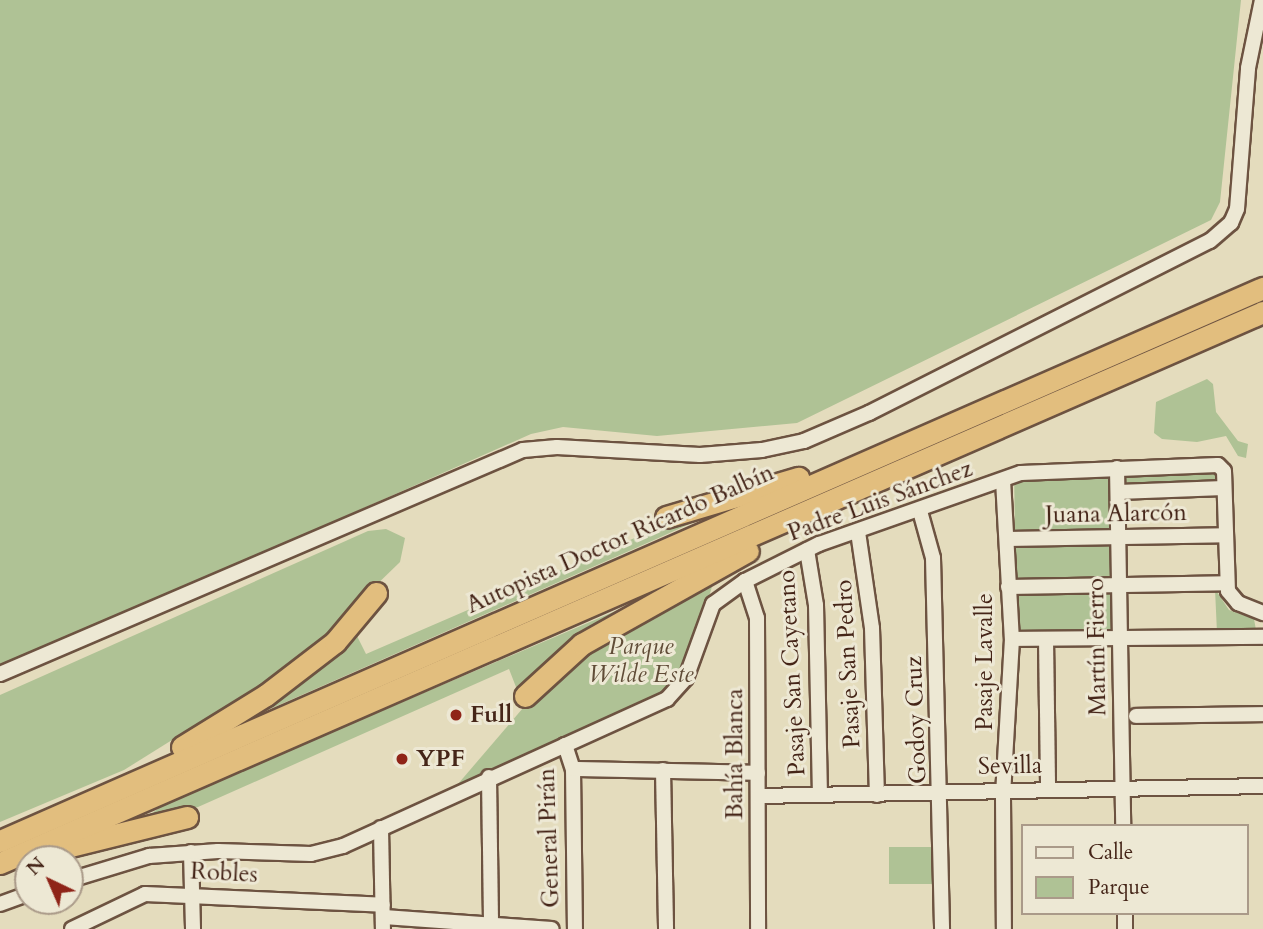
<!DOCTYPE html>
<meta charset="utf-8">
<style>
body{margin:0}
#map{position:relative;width:1263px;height:929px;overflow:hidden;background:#e4dcbd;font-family:Cardo,serif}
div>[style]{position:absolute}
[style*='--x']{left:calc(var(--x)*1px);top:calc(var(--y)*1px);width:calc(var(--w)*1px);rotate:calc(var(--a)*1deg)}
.green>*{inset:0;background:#afc295;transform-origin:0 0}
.roads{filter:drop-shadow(2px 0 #6d5341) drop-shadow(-2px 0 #6d5341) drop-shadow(0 2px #6d5341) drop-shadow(0 -2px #6d5341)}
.minor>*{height:14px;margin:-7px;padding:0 7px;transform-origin:7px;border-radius:7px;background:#ede8d4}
.highway>*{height:21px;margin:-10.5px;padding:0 10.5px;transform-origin:10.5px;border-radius:10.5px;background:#e2be7e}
.dots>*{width:19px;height:19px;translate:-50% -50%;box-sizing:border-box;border:4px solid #ede8d4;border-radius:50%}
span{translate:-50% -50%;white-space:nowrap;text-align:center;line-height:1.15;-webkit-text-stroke:6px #ede8d4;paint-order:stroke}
.street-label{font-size:24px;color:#452518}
.park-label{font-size:24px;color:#604c37;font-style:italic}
.poi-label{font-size:24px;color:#452518;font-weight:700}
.left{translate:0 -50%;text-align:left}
.legend{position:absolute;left:1021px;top:824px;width:228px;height:91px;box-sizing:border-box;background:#ede8d4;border:2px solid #aa9a89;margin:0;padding:9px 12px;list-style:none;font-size:21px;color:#452518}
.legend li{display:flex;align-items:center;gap:14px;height:35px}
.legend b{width:35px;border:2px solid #aa9a89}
.north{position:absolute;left:14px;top:845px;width:70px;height:70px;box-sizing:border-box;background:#ede8d4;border:2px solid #aa9a89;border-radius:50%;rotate:316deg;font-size:19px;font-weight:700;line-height:28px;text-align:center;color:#452518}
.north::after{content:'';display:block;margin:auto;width:24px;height:32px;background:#8f2418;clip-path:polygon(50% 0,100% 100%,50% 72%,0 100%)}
</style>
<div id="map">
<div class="green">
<i style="clip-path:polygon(0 0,1241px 0,1220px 202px,1211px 220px,797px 423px,657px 436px,563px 427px,531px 434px,0 669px)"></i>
<i style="clip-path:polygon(1207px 379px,1213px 384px,1216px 412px,1238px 441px,1248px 444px,1246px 458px,1238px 456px,1226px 436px,1197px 442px,1162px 439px,1154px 433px,1156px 402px)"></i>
<i style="left:1111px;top:471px;width:58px;height:97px;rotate:89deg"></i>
<i style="left:1217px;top:471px;width:11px;height:93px;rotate:90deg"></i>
<i style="clip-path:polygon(705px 517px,654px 540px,229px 727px,354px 630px,366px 654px,660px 527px)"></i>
<i style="clip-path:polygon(386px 529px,405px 538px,400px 562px,297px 662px,124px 770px,0 822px,0 695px,368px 531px)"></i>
<i style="left:1112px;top:543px;width:36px;height:100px;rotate:88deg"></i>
<i style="clip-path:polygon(714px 580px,688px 666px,674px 688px,643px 705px,458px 784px,529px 701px,580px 652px)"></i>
<i style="clip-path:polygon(1215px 589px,1229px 610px,1254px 619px,1256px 630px,1217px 633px)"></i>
<i style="left:1015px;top:592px;width:99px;height:40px"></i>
<i style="clip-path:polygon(639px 601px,516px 687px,509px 669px,198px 807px,141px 821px,162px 806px,250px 767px)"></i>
<i style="left:889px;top:847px;width:47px;height:37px"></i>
</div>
<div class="roads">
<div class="minor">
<i style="--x:1117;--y:468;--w:358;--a:89"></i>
<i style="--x:1003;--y:480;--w:159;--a:86.8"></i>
<i style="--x:1012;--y:639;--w:158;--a:93.3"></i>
<i style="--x:1003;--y:797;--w:132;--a:89.6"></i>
<i style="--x:1118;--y:492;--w:106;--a:-2.2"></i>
<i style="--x:920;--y:511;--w:49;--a:74.5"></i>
<i style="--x:933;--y:558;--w:371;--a:88.6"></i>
<i style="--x:858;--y:532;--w:97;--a:81.7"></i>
<i style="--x:872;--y:628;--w:167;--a:88.3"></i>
<i style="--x:1007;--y:539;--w:219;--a:-1"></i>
<i style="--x:807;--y:550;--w:56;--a:80.7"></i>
<i style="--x:816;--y:605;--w:189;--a:88.8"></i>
<i style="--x:745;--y:581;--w:39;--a:72"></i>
<i style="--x:757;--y:618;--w:311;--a:89.8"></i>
<i style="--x:1008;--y:587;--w:219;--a:-1"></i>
<i style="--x:1012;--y:639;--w:251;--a:-0.5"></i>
<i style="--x:1046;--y:639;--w:149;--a:89.2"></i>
<i style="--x:0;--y:674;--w:569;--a:-23.19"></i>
<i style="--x:523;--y:450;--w:34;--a:-5"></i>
<i style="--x:557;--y:447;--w:143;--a:3.2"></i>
<i style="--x:700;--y:455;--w:62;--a:-4.6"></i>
<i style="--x:762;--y:450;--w:43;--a:-12.1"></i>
<i style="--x:804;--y:441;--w:71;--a:-23.3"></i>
<i style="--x:869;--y:413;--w:382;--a:-26.8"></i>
<i style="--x:1210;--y:241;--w:28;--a:-41"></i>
<i style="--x:1231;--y:223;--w:15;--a:-67"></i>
<i style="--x:1237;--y:209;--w:141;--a:-85.5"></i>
<i style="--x:1248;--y:68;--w:69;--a:-78.4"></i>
<i style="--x:1136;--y:716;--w:127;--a:-0.9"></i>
<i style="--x:565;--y:745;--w:25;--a:72"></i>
<i style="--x:573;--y:769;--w:160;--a:89.3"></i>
<i style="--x:573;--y:769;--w:185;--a:1.2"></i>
<i style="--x:663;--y:770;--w:159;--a:88.9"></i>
<i style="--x:489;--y:777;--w:148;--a:89.2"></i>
<i style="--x:758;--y:796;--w:505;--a:-1.13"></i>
<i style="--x:381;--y:828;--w:101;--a:88.9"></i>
<i style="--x:191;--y:852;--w:77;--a:88.5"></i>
<i style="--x:70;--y:880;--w:83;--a:-16.9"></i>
<i style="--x:149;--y:856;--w:69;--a:-4.1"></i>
<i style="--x:218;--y:851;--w:93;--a:1.8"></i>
<i style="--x:311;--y:854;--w:33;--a:-14"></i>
<i style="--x:343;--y:846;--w:356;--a:-24.4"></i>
<i style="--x:667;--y:699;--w:28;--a:-48"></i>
<i style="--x:686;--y:678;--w:79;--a:-70"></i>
<i style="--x:713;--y:604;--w:39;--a:-36"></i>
<i style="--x:745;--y:581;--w:83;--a:-26.6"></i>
<i style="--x:819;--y:544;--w:214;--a:-19.4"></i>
<i style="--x:1021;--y:473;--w:197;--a:-2.3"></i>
<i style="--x:1218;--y:465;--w:8;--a:45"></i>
<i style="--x:1224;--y:471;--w:120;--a:88.1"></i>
<i style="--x:1228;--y:591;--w:16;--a:50"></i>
<i style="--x:1238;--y:603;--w:27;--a:22"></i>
<i style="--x:0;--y:904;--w:30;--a:-20"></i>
<i style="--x:1125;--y:913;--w:16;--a:90"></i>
<i style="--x:384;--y:917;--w:168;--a:4.1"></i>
<i style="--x:72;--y:929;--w:81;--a:-25.6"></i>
<i style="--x:145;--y:894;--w:238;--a:2.6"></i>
</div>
<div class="highway">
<i style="--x:666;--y:517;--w:138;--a:-16.5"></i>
<i style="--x:525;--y:696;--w:77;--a:-42.4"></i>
<i style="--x:582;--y:644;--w:190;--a:-29.3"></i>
<i style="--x:182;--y:747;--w:99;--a:-31.8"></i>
<i style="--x:266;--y:695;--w:87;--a:-37.5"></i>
<i style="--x:335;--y:642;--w:64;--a:-50.1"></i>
<i style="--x:0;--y:841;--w:1379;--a:-23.65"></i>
<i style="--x:58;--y:849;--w:133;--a:-13.9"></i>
<i style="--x:0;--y:863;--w:1378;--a:-23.57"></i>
</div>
</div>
<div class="dots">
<i style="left:456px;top:715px;background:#8f2418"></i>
<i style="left:402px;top:759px;background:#8f2418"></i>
</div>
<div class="street-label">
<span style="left:880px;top:501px;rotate:-20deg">Padre Luis Sánchez</span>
<span style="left:1116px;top:514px;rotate:-1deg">Juana Alarcón</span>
<span style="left:620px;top:539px;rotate:-24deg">Autopista Doctor Ricardo Balbín</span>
<span style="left:1097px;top:647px;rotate:-91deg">Martín Fierro</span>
<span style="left:985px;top:662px;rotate:-90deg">Pasaje Lavalle</span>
<span style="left:848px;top:664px;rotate:-93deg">Pasaje San Pedro</span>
<span style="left:792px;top:673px;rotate:-93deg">Pasaje San Cayetano</span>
<span style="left:916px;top:720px;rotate:-92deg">Godoy Cruz</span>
<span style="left:735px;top:754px;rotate:-90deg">Bahía Blanca</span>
<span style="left:1010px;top:766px;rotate:-1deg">Sevilla</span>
<span style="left:549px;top:838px;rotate:-92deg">General Pirán</span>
<span style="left:224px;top:873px;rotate:3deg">Robles</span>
</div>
<div class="park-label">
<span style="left:641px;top:661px">Parque<br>Wilde Este</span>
</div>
<div class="poi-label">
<span class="left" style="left:470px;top:715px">Full</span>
<span class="left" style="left:416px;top:759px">YPF</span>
</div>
<ul class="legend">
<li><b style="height:9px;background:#ede8d4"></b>Calle</li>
<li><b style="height:19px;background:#afc295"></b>Parque</li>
</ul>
<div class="north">N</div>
</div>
